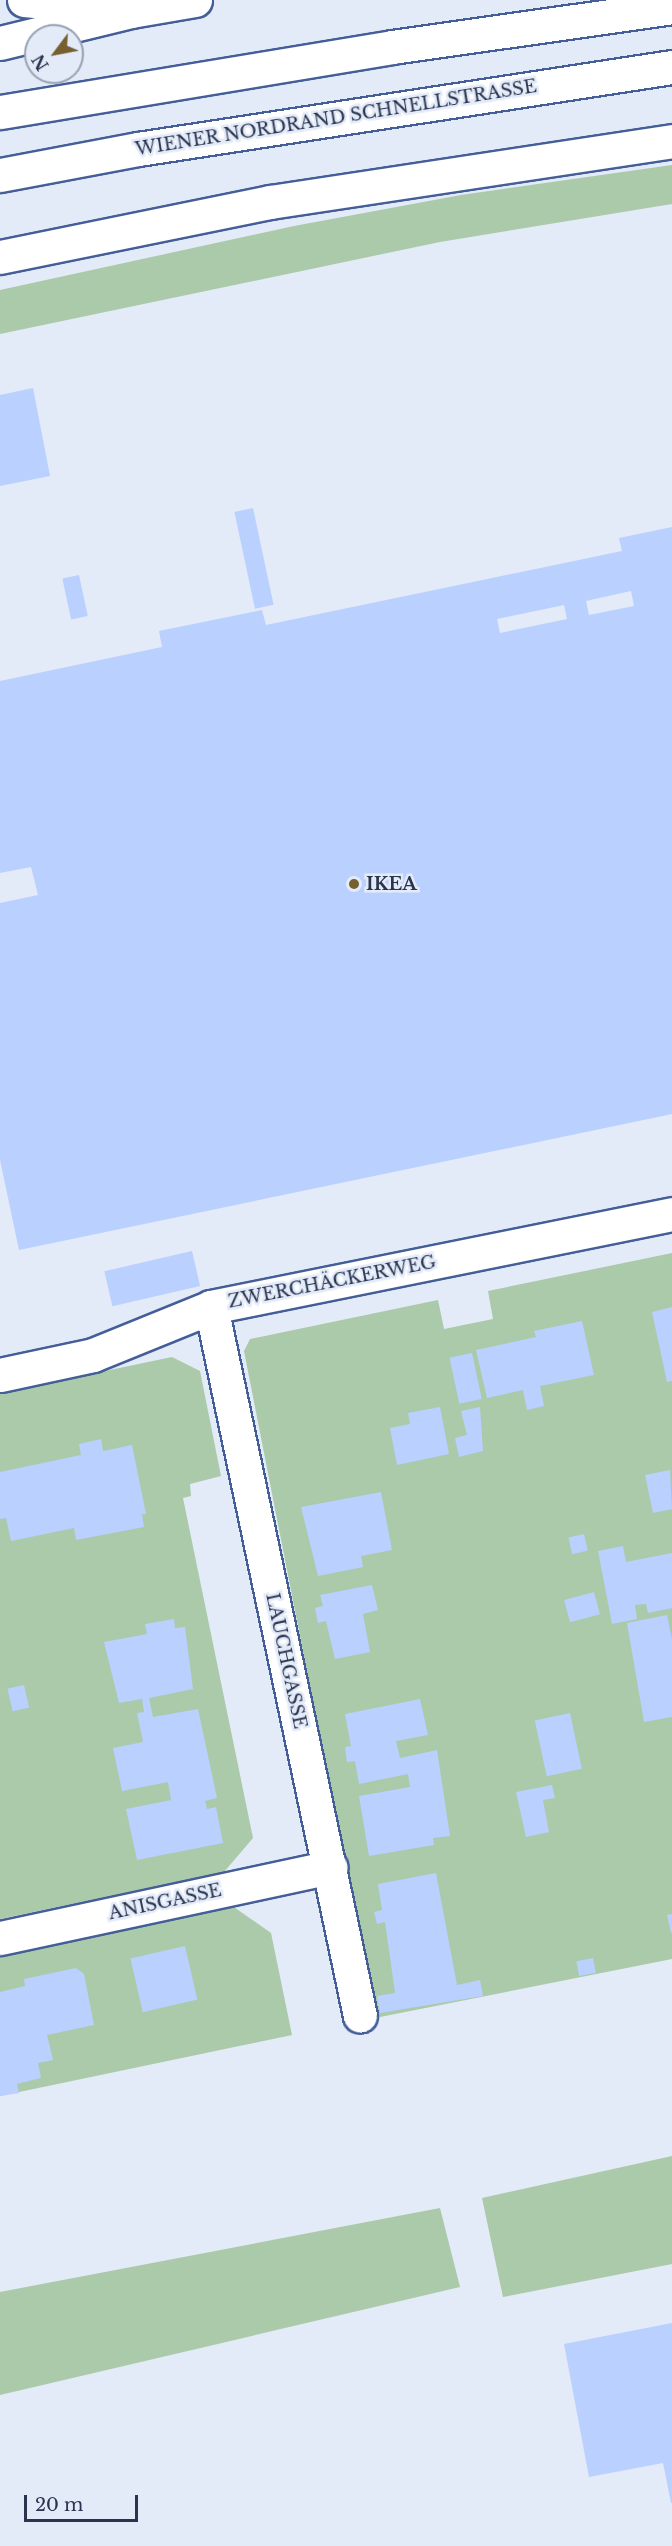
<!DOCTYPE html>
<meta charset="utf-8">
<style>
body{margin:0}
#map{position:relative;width:672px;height:2546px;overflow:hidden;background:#e3eaf8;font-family:"Libre Baskerville",serif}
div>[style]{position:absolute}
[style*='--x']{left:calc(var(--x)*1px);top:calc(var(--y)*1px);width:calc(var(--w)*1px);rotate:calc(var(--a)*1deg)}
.green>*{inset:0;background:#aacaaa}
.building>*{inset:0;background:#bad0fe;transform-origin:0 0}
.roads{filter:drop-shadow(2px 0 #445e98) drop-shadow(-2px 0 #445e98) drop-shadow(0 2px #445e98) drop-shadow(0 -2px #445e98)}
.street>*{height:33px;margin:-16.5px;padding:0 16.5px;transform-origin:16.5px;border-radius:16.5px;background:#fff}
.primary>*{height:33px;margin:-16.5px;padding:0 16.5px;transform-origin:16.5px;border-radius:16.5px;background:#fff}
.highway>*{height:33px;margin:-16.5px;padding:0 16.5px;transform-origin:16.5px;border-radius:16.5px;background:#fff}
.dots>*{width:16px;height:16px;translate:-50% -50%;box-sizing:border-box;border:3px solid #e3eaf8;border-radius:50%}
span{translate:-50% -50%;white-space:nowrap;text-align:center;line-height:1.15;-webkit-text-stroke:5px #e3eaf8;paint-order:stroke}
.street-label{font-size:18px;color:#29354f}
.poi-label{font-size:18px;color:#29354f;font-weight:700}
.left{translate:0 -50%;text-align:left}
.north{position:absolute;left:24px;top:24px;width:60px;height:60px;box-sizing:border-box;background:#e3eaf8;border:2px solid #99a2b4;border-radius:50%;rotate:238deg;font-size:16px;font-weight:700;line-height:24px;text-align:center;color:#29354f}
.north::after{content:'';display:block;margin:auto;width:21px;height:27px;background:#766030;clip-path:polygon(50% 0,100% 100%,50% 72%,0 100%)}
.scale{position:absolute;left:24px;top:2495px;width:114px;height:27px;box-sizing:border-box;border:3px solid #29354f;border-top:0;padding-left:8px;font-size:18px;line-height:21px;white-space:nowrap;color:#29354f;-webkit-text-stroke:4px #e3eaf8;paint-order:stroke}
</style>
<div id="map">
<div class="green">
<i style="clip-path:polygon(672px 165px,672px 204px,440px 242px,0 334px,0 290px,294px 226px,461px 195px)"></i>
<i style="clip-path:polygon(672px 1253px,672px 1959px,375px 2018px,244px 1351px,250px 1339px,438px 1300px,444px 1329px,493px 1319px,488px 1291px)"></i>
<i style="clip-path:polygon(172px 1357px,200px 1371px,221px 1476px,190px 1484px,191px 1496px,183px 1498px,253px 1838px,224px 1872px,0 1919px,0 1393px)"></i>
<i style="clip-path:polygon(231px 1905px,271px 1933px,292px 2035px,0 2096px,0 1954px)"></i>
<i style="clip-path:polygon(672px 2156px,672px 2264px,503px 2297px,482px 2198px)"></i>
<i style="clip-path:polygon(440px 2208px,460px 2287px,0 2395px,0 2292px)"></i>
</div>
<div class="building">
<i style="clip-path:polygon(33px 388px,50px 476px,0 486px,0 395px)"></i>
<i style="left:253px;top:508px;width:99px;height:19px;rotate:78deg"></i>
<i style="clip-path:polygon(evenodd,672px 527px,672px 1114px,19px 1250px,0 1160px,0 903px,38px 895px,31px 867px,0 873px,0 681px,162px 647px,159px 631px,262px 610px,266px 625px,622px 551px,619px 538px,672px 527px,631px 591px,634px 606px,589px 615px,586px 601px,631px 591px,672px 527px,564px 605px,567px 619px,500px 633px,497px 619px,564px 605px)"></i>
<i style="left:79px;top:575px;width:42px;height:17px;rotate:78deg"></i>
<i style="left:192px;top:1251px;width:36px;height:90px;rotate:77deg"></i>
<i style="clip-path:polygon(672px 1307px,672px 1381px,667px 1382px,652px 1312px)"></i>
<i style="clip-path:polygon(582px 1321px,594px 1375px,540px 1386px,544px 1406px,527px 1410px,523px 1390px,487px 1398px,476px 1350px,536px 1337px,534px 1331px)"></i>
<i style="left:472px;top:1353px;width:47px;height:23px;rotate:78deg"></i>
<i style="clip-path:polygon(440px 1407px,449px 1454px,397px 1465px,390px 1428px,410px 1424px,408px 1413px)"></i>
<i style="clip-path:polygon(480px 1407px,483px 1451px,459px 1457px,455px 1438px,467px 1435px,461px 1411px)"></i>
<i style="clip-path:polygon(101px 1439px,103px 1451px,132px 1445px,146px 1514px,142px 1514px,144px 1527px,76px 1540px,74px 1528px,11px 1541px,6px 1518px,0 1519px,0 1472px,81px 1455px,79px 1444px)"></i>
<i style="clip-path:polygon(670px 1470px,672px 1509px,653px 1513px,645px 1475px)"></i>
<i style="clip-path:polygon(381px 1492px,392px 1550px,361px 1556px,363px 1567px,318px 1576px,301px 1507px)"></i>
<i style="left:584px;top:1534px;width:17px;height:16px;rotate:77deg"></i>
<i style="clip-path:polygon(623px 1546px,626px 1562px,672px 1553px,672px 1608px,648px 1613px,646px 1604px,635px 1605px,637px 1619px,612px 1624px,598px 1551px)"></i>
<i style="clip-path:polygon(372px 1585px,378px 1610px,363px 1614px,370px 1652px,335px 1659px,326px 1621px,318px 1623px,315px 1608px,323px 1606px,320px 1595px)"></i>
<i style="left:594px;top:1592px;width:23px;height:31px;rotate:75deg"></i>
<i style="clip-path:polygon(667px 1615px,672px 1639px,672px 1717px,644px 1722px,627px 1623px)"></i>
<i style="clip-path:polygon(174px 1619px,175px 1628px,185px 1627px,193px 1689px,149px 1698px,153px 1717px,198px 1709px,217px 1798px,205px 1801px,207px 1809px,216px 1807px,223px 1843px,137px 1860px,126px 1809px,171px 1800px,168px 1782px,122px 1791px,113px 1748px,143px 1742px,137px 1713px,144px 1712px,142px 1699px,119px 1703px,104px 1642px,147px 1634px,145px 1624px)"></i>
<i style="left:24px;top:1685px;width:23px;height:17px;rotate:77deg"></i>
<i style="clip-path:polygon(420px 1699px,428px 1735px,396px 1741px,400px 1758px,437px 1750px,450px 1836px,433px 1838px,434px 1845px,369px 1856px,359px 1796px,410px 1787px,408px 1774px,359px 1784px,355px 1761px,347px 1762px,345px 1747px,351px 1746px,345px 1714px)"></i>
<i style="left:570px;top:1713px;width:57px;height:36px;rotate:78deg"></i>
<i style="clip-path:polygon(552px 1785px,555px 1798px,543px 1800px,549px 1832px,526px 1837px,516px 1792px)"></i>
<i style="clip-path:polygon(436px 1873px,457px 1985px,480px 1980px,483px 1996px,380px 2013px,377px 1996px,395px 1993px,385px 1922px,377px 1924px,374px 1912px,382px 1910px,378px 1884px)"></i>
<i style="clip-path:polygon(672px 1914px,672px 1933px,671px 1933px,667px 1915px)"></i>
<i style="left:185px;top:1946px;width:55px;height:56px;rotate:77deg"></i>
<i style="left:593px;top:1958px;width:15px;height:17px;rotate:79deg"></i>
<i style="clip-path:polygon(76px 1968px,84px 1974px,94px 2025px,47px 2035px,53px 2060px,38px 2063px,41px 2078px,17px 2084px,19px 2093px,0 2096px,0 1992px,25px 1986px,24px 1979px)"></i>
<i style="clip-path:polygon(672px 2323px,672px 2503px,671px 2503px,663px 2463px,589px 2477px,564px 2344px)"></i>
</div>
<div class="roads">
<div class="street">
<i style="--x:211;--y:1307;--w:724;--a:78.13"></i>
<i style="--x:0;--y:1375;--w:95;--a:-12.1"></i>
<i style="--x:93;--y:1355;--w:127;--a:-22.1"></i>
<i style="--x:211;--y:1307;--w:470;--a:-11.4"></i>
<i style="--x:0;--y:1938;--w:338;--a:-12.1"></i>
</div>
<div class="primary">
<i style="--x:24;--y:0;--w:84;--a:5.4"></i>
<i style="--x:0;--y:43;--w:135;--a:-13.7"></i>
<i style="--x:131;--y:11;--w:65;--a:-9.8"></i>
<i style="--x:0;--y:257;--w:276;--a:-11.5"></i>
<i style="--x:270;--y:202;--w:407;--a:-8.6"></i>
</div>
<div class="highway">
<i style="--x:0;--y:112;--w:397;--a:-9.4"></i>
<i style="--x:392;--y:47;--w:283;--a:-8.1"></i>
<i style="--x:0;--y:175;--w:140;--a:-10.7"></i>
<i style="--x:138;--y:149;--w:540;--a:-8.73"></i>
</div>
</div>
<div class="dots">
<i style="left:354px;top:884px;background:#766030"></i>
</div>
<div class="street-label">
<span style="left:336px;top:118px;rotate:-9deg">WIENER NORDRAND SCHNELLSTRASSE</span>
<span style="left:332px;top:1282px;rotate:-11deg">ZWERCHÄCKERWEG</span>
<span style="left:286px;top:1661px;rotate:78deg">LAUCHGASSE</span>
<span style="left:165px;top:1902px;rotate:-12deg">ANISGASSE</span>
</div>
<div class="poi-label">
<span class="left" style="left:366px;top:884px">IKEA</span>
</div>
<div class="north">N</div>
<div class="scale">20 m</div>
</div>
